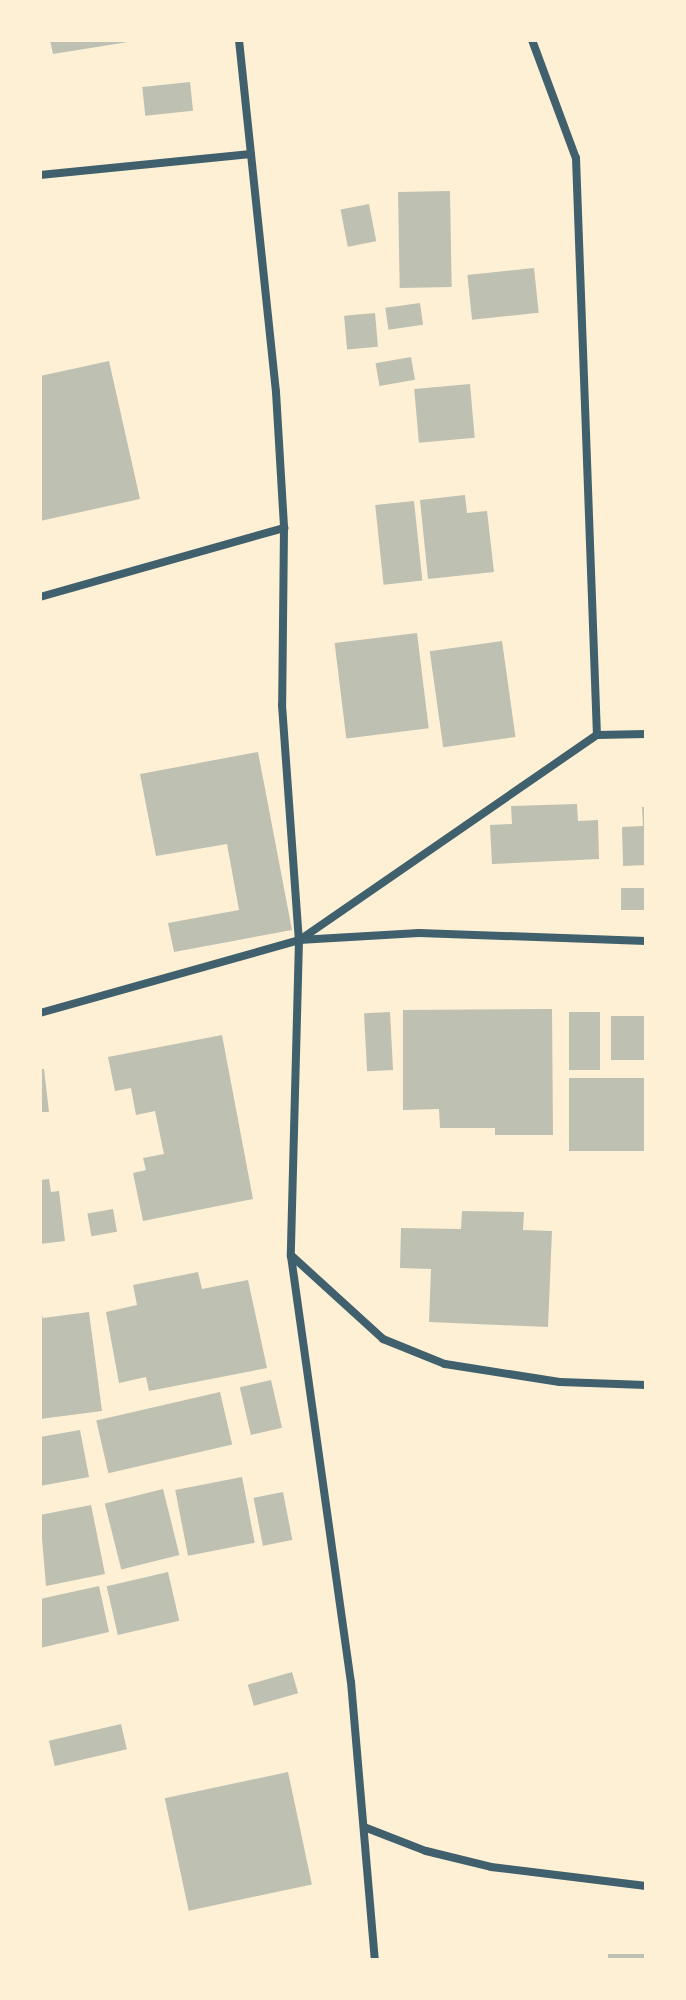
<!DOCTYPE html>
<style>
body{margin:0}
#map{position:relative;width:686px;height:2000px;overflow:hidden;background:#fdf0d5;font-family:Figtree,sans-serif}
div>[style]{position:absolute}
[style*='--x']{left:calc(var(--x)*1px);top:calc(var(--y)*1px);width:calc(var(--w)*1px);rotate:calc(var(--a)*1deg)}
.building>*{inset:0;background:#bec0b2;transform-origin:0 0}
.minor>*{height:8px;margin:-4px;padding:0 4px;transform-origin:4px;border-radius:4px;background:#3f606c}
span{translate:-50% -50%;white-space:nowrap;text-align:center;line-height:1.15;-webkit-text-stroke:7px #fdf0d5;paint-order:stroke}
.frame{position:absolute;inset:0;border:42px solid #fdf0d5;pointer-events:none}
</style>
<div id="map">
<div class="building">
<i style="clip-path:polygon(50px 40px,128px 40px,128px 42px,53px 54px)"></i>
<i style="left:190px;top:82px;width:29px;height:48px;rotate:84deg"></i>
<i style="left:450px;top:191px;width:96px;height:52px;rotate:89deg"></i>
<i style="left:369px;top:204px;width:38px;height:29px;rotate:79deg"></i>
<i style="left:534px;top:268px;width:45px;height:67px;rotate:84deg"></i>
<i style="left:420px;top:303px;width:22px;height:35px;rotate:82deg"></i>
<i style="left:375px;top:313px;width:34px;height:31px;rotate:85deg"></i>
<i style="left:411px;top:357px;width:23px;height:36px;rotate:80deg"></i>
<i style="clip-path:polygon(109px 361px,140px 499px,40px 521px,40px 376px)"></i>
<i style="left:470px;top:384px;width:54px;height:56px;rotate:85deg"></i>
<i style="clip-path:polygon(465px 495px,467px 513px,487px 511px,494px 572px,428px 579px,420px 500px)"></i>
<i style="left:414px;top:501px;width:80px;height:39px;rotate:84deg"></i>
<i style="left:417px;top:633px;width:96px;height:83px;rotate:83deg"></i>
<i style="left:502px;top:641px;width:97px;height:73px;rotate:82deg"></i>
<i style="clip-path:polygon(258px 752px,292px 930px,174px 952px,168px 923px,239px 910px,227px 844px,156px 856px,140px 774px)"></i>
<i style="clip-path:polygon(577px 804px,578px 821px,598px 820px,599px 859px,492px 864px,490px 825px,512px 824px,511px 806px)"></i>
<i style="clip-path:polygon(642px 807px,646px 807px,646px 865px,623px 866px,622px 827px,643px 826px)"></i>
<i style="left:646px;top:888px;width:22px;height:25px;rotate:90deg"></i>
<i style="clip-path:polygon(552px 1009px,553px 1135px,495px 1135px,495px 1128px,440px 1128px,439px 1109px,403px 1110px,403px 1010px)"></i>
<i style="left:390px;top:1012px;width:58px;height:26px;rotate:87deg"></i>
<i style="left:569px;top:1012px;width:31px;height:58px"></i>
<i style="left:646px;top:1016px;width:44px;height:35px;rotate:90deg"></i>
<i style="clip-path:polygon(222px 1035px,253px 1199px,143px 1221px,133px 1173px,146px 1170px,143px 1158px,164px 1154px,155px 1111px,136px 1115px,131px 1088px,115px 1091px,108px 1057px)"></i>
<i style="clip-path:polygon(40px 1069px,44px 1069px,49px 1112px,40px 1112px)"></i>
<i style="left:646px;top:1078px;width:73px;height:77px;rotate:90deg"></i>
<i style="clip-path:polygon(49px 1179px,51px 1192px,59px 1191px,65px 1241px,40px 1244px,40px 1180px)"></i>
<i style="left:113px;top:1209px;width:23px;height:26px;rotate:80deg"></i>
<i style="clip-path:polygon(462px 1211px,524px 1212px,523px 1230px,552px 1231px,548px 1327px,429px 1322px,431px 1269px,400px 1268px,401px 1228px,461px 1229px)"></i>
<i style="clip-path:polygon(198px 1272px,202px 1289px,248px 1280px,267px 1368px,149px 1391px,146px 1377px,119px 1383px,106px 1312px,137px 1305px,133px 1285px)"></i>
<i style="clip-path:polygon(40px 1311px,43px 1318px,89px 1312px,102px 1411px,40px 1419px)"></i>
<i style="left:271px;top:1380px;width:49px;height:32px;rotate:77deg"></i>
<i style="left:220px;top:1392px;width:54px;height:127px;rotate:77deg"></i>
<i style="clip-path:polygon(80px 1430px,89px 1477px,40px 1486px,40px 1437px)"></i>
<i style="left:242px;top:1477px;width:67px;height:68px;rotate:79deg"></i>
<i style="left:163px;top:1489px;width:68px;height:60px;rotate:76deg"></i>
<i style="left:283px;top:1492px;width:49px;height:30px;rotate:79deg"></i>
<i style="clip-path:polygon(91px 1505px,105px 1574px,46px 1586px,40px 1515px)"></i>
<i style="left:168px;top:1572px;width:50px;height:63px;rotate:77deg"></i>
<i style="clip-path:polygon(99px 1586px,109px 1632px,40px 1648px,40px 1599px)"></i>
<i style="left:292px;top:1672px;width:22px;height:46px;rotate:74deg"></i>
<i style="left:121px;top:1724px;width:26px;height:74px;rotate:77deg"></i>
<i style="left:288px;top:1772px;width:115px;height:126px;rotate:78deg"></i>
<i style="left:608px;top:1954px;width:38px;height:6px"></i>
</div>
<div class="minor">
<i style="--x:239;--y:40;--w:354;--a:84"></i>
<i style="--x:276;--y:392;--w:136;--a:86.6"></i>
<i style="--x:284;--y:528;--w:177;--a:90.6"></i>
<i style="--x:282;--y:705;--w:236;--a:85.9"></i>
<i style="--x:299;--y:940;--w:316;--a:91.5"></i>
<i style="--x:291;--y:1256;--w:430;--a:82"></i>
<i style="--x:351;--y:1682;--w:279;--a:85.1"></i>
<i style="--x:532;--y:40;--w:126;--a:69.6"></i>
<i style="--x:576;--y:158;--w:577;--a:87.92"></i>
<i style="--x:597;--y:735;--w:49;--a:-1.2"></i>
<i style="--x:40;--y:175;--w:212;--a:-5.7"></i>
<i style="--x:40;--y:597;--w:254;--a:-15.8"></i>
<i style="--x:301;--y:939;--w:359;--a:-34.6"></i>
<i style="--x:40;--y:1013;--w:269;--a:-15.7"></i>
<i style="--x:299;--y:940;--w:120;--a:-3.3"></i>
<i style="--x:419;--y:933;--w:227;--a:2"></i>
<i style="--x:293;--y:1257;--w:122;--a:42.3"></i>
<i style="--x:383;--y:1339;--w:67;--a:22"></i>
<i style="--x:445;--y:1364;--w:116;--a:8.9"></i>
<i style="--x:560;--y:1382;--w:86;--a:2"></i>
<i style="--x:364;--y:1827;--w:66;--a:21.2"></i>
<i style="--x:426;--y:1851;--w:67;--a:13.8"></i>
<i style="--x:491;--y:1867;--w:156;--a:7"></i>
</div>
<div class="frame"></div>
</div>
